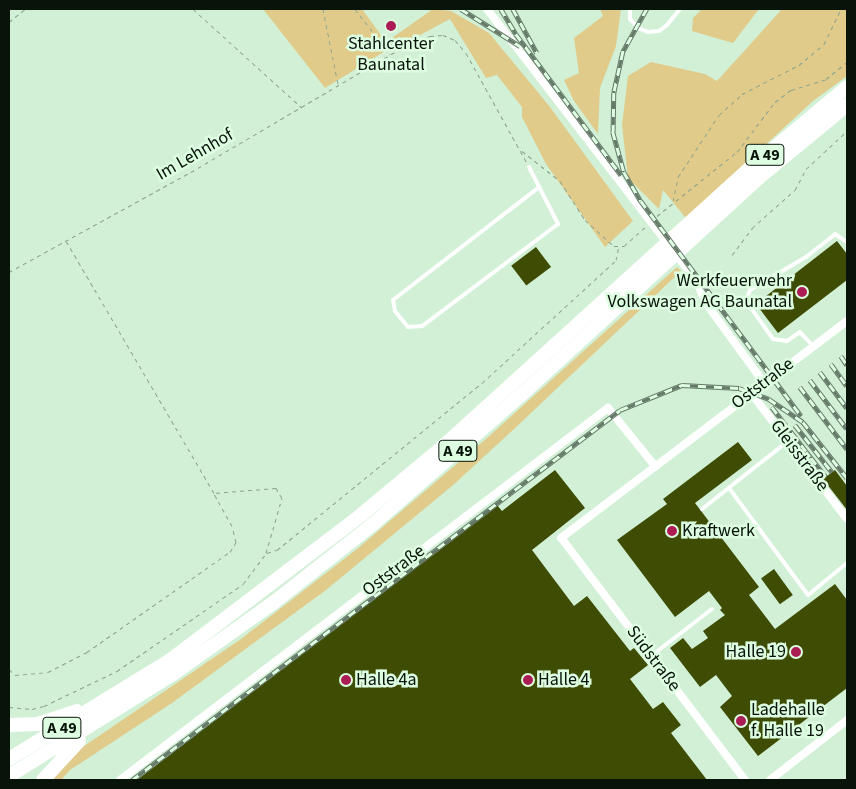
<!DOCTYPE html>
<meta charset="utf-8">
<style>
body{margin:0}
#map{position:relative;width:856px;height:789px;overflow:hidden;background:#d1f0d5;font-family:"Source Sans 3",sans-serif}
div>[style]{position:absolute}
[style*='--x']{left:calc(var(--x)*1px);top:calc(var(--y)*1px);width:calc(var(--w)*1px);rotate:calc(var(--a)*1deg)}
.green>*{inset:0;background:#e1cb8a}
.building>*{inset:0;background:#3f4c03;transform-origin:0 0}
.path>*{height:1px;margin-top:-0.5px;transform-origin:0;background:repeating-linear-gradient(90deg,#8ba38e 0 4px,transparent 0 8px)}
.lane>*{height:4px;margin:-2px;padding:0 2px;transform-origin:2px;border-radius:2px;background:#fff}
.street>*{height:8px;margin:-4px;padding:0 4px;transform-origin:4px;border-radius:4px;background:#fff}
.highway>*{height:14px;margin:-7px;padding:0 7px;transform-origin:7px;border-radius:7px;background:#fff}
.rail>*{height:4.5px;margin-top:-2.25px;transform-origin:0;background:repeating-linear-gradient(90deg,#defee2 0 8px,#667a69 0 16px);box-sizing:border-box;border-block:1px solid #667a69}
.dots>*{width:14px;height:14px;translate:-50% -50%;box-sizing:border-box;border:2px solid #defee2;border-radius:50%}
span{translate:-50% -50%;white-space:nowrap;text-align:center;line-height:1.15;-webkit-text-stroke:5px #defee2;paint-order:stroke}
.shield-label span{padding:1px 4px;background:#defee2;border:1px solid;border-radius:4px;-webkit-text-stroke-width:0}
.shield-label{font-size:16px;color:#08130a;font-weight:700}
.poi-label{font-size:18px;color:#08130a}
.right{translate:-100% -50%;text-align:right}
.left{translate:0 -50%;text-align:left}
.street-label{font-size:18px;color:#08130a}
.frame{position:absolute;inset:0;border:10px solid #08130a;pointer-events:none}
</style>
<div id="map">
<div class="green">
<i style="clip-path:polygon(263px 9px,362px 9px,389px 46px,389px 40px,433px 9px,451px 11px,489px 33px,550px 107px,633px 221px,605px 247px,546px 164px,522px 117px,522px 107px,497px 75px,486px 78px,450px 19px,392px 50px,390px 48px,325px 88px)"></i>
<i style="clip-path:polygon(600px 9px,621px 9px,616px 46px,600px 88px,598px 134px,574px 101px,564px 80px,579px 73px,574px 38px,603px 16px)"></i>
<i style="clip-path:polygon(702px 9px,759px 9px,733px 43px,692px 31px,693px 18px)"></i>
<i style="clip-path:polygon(782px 9px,847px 9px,847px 76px,813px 101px,686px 218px,663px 190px,659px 209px,628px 178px,622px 125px,628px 76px,651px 62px,705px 74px,717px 81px)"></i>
<i style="clip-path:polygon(677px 267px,681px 271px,513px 430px,452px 486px,326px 590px,172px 703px,70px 770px,61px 780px,48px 780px,74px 753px,241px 639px,357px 549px,487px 438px)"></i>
</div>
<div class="building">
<i style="clip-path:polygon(837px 241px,847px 254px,847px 280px,778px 333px,756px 304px)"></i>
<i style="left:536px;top:247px;width:25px;height:31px;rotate:53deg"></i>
<i style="clip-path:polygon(738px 442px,752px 460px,695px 503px,759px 587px,749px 595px,775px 629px,835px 584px,847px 600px,847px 688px,758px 756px,720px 707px,732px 696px,716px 675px,700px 687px,670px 648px,683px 638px,692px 649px,708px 638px,703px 631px,725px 615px,720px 610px,722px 608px,709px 591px,675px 617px,617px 540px,667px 504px,663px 499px)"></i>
<i style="clip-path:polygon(555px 470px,585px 508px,532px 550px,574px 606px,587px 596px,630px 651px,634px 648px,648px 665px,630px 679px,653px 709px,663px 702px,681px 725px,671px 733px,707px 780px,137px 780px,497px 505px,502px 511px)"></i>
<i style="clip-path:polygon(835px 470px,847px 486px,847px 510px,823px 479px)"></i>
<i style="left:774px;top:569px;width:32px;height:16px;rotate:54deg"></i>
</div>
<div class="path">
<i style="--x:193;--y:9;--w:147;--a:42.2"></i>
<i style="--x:323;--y:9;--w:76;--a:78.7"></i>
<i style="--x:355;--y:9;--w:57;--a:52.1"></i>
<i style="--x:9;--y:22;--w:21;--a:-39"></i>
<i style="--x:522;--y:151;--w:48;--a:38.3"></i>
<i style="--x:560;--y:181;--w:46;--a:57.3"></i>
<i style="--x:585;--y:220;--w:39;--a:42"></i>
<i style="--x:614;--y:246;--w:10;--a:0"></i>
<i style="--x:624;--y:246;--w:28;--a:-42"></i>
<i style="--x:673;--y:201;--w:25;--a:-78"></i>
<i style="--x:678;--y:177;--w:74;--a:-56.5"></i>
<i style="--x:719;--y:115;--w:31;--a:-42"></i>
<i style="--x:742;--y:94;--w:64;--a:-27"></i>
<i style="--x:799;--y:65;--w:33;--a:-40"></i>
<i style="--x:824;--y:44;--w:39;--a:-64"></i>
<i style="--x:657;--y:216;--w:102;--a:-38.7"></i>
<i style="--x:737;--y:152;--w:63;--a:-52.8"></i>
<i style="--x:775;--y:102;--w:20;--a:-37"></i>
<i style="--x:791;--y:90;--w:37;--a:-17"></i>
<i style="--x:826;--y:79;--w:27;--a:-39"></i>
<i style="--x:732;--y:255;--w:34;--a:-53"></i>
<i style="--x:752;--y:228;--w:57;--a:-41.5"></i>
<i style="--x:795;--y:190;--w:24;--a:-62"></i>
<i style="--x:806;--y:169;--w:56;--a:-42.8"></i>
<i style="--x:9;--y:272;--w:208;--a:-28.8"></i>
<i style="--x:191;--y:172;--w:232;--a:-30.5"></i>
<i style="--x:391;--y:54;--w:43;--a:-24.8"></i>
<i style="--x:430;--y:36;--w:13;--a:-4"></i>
<i style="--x:443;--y:35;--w:13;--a:23"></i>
<i style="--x:455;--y:40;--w:17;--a:50"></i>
<i style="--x:466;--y:53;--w:126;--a:61"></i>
<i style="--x:267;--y:553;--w:10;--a:-17"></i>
<i style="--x:277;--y:550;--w:264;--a:-39.2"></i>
<i style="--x:482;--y:383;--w:182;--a:-42.5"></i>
<i style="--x:616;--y:260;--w:14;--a:-78"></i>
<i style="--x:9;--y:669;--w:8;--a:45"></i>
<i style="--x:15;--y:675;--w:33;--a:-5"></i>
<i style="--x:48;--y:672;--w:44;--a:-27.1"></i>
<i style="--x:87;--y:652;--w:174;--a:-35"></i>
<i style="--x:230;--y:552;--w:12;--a:-59"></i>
<i style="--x:236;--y:542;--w:16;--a:-104"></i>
<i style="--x:232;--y:526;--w:37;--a:-119"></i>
<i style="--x:9;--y:707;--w:23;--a:5"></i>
<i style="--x:32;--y:709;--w:12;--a:-14"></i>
<i style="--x:44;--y:706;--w:81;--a:-25.6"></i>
<i style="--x:117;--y:671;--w:153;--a:-34.6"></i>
<i style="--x:243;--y:584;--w:39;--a:-53"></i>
<i style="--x:266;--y:553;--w:57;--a:-73.8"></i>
<i style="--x:282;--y:498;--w:12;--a:-121"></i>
<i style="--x:276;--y:488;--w:62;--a:175.4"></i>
<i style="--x:214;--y:493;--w:292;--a:-120.4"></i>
</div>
<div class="lane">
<i style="--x:630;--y:9;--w:10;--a:90"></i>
<i style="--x:630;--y:19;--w:12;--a:48"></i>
<i style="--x:638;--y:28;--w:11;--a:22"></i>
<i style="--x:648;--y:32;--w:11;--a:-5"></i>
<i style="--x:659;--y:31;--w:10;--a:-37"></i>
<i style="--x:667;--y:25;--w:21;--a:-51"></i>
<i style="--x:529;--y:167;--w:64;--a:63"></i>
<i style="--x:558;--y:224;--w:170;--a:143.1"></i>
<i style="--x:422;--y:326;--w:14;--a:176"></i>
<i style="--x:408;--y:327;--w:21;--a:-129"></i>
<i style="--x:395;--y:311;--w:11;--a:-100"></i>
<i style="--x:393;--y:300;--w:185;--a:-37.7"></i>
<i style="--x:813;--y:346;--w:19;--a:-133"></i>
<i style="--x:800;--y:332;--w:16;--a:145"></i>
<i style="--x:787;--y:341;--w:14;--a:-172"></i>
<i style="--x:773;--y:339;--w:47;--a:-125.4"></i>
<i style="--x:746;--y:301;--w:12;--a:-70"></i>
<i style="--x:750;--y:290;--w:65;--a:-30.5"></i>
<i style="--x:806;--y:257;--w:37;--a:-38"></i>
<i style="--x:835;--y:234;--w:14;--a:34"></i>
<i style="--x:729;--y:488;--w:133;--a:53.6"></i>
<i style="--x:808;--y:595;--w:50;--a:-39.4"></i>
<i style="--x:702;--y:509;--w:110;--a:-38.3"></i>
<i style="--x:651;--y:656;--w:77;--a:-37.6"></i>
</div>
<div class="street">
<i style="--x:487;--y:9;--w:344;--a:52.4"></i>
<i style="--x:697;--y:282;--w:22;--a:68"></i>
<i style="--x:705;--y:302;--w:100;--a:53.9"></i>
<i style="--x:751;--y:393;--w:158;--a:52.7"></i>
<i style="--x:120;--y:780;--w:614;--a:-37.32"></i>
<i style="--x:608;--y:408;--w:75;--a:51"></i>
<i style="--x:745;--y:780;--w:304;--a:-127.2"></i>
<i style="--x:561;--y:538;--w:359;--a:-37.2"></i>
<i style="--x:770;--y:780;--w:98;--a:-37.9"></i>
</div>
<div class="highway">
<i style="--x:9;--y:725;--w:29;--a:-2"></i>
<i style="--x:38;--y:724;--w:41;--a:-18.4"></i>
<i style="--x:9;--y:759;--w:188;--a:-31.5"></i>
<i style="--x:169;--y:661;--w:241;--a:-37.2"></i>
<i style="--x:361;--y:515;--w:102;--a:-39.8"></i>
<i style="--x:439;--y:450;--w:418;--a:-42.2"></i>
<i style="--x:749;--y:169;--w:128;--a:-39.9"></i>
<i style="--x:9;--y:776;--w:193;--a:-31.9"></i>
<i style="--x:173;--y:674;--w:123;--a:-35.4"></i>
<i style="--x:273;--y:603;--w:126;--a:-38.2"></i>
<i style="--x:372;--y:525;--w:198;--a:-41.1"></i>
<i style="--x:521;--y:395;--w:326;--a:-42.4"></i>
<i style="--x:762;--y:175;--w:110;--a:-39.5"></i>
<i style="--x:43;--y:780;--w:53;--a:-47.3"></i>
</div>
<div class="rail">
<i style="--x:461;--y:9;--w:70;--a:32.1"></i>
<i style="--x:501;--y:9;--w:29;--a:59"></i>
<i style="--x:516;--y:34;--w:176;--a:53.3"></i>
<i style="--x:513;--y:9;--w:50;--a:61.4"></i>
<i style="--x:647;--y:9;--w:49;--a:119.2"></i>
<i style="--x:623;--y:52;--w:42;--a:102.4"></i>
<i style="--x:614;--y:93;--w:39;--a:91"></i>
<i style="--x:613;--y:132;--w:41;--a:74.6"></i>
<i style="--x:624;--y:172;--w:34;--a:60"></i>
<i style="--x:641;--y:201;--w:268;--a:53.3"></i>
<i style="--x:841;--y:356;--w:11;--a:56"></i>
<i style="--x:831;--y:364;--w:27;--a:54"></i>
<i style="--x:820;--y:372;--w:45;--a:53.1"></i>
<i style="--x:810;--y:380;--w:61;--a:52.9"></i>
<i style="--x:800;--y:387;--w:78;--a:52.8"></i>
<i style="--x:772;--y:407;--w:88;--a:52.4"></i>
<i style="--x:795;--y:425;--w:60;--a:51.8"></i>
<i style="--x:132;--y:780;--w:612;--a:-37.17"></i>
<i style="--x:620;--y:410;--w:67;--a:-22"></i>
<i style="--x:682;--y:385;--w:57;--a:3"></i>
<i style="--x:739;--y:388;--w:32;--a:20"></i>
<i style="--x:769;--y:399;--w:41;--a:34.1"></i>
<i style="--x:803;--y:422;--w:71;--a:51.8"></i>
</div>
<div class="dots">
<i style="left:391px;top:26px;background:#ab1b54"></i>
<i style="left:802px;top:292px;background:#ab1b54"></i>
<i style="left:672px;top:531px;background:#ab1b54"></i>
<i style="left:796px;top:652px;background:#ab1b54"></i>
<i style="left:346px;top:680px;background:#ab1b54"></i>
<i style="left:528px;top:680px;background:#ab1b54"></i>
<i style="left:741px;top:721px;background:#ab1b54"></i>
</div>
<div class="shield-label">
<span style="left:765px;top:155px">A 49</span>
<span style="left:458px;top:451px">A 49</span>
<span style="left:62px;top:728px">A 49</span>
</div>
<div class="poi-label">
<span style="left:391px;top:55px">Stahlcenter<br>Baunatal</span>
<span class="right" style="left:792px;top:292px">Werkfeuerwehr<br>Volkswagen AG Baunatal</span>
<span class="left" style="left:682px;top:531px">Kraftwerk</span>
<span class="right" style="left:786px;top:652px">Halle 19</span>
<span class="left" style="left:356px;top:680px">Halle 4a</span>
<span class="left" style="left:538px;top:680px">Halle 4</span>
<span class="left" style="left:751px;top:721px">Ladehalle<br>f. Halle 19</span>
</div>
<div class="street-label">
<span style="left:195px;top:155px;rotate:-30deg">Im Lehnhof</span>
<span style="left:763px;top:384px;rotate:-37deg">Oststraße</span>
<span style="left:799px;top:456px;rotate:53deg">Gleisstraße</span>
<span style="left:394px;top:571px;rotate:-37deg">Oststraße</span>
<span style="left:653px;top:659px;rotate:53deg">Südstraße</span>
</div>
<div class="frame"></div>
</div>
